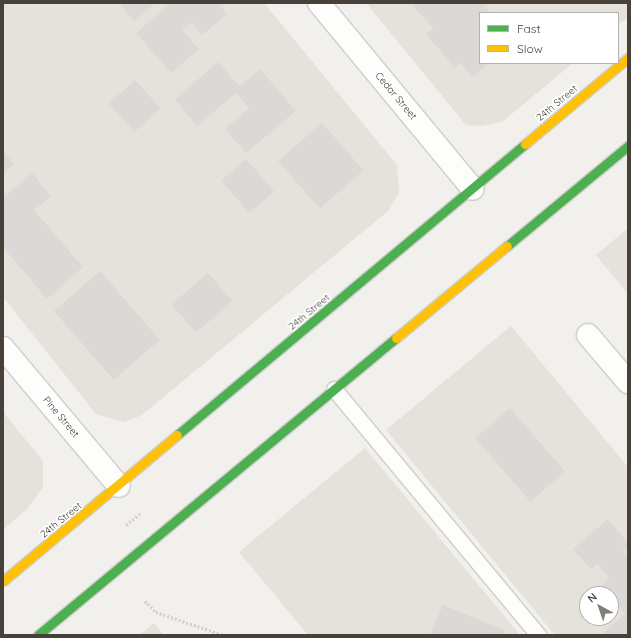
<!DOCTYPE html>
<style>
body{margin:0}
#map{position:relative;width:631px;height:638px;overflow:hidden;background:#f1f0ec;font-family:Quicksand,sans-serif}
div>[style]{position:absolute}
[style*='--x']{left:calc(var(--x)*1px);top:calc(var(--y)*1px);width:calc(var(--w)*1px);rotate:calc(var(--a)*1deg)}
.residential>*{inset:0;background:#e5e1db}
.building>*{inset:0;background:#dbd9d5;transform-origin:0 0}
.path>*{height:2.5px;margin-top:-1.25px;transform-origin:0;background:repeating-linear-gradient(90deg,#d1d0cb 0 2px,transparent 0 4px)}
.roads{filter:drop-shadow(1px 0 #cfceca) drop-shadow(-1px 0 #cfceca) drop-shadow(0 1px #cfceca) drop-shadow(0 -1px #cfceca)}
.lane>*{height:15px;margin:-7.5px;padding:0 7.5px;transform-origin:7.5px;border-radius:7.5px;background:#fdfdfc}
.street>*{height:22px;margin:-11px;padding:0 11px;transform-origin:11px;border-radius:11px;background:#fdfdfc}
.fast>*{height:9px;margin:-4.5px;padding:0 4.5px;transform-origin:4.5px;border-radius:4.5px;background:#4caf50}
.slow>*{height:9px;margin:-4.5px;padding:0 4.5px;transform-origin:4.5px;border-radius:4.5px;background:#ffc107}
span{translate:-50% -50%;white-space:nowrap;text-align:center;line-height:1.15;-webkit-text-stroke:3.5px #fff;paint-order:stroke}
.street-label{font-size:10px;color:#474139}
.frame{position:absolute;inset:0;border:4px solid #474139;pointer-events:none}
.legend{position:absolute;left:479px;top:12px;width:140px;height:52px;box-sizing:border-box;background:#fff;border:1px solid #b5b3b0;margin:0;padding:5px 7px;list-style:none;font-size:12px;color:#474139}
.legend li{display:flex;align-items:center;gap:8px;height:20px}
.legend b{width:20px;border:1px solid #b5b3b0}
.north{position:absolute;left:579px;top:586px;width:40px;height:40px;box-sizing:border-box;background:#fff;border:1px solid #b5b3b0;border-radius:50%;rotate:320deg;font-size:11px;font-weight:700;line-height:16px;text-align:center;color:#474139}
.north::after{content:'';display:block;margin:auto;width:14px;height:18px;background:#827e78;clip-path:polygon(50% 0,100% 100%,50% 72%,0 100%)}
</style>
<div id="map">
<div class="residential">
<i style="clip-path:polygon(3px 3px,264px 3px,397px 165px,399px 193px,388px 211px,142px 415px,124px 422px,96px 414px,3px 297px)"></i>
<i style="clip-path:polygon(366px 3px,628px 3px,628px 17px,618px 25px,618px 13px,480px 13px,480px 63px,573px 63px,502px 122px,482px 126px,466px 125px)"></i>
<i style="clip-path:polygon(628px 228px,628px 294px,596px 255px)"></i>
<i style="clip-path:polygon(evenodd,511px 326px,628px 467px,628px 635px,555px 635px,386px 430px,511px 326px,587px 594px,611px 594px,611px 618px,587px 618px,587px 594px)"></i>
<i style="clip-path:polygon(3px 412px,43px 461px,43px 487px,27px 509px,3px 530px)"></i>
<i style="clip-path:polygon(365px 448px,520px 635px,308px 635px,239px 552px)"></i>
<i style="clip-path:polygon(154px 623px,164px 635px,139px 635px)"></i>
</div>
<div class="building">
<i style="clip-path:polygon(119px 3px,155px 3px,134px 21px)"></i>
<i style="clip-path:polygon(171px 3px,218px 3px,227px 14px,202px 35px,192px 22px,182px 30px,199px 49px,171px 73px,136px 33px)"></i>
<i style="clip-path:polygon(417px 3px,482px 3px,491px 13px,480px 13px,480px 63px,489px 63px,472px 77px,461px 63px,455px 68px,426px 34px,433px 28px,413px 6px)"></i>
<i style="clip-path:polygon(218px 62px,239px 86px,260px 69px,296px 111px,246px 153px,225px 129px,249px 108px,236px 93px,197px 126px,175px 99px)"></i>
<i style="left:135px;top:80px;width:38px;height:35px;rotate:48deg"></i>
<i style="left:322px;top:123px;width:63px;height:58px;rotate:49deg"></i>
<i style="clip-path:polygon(3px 151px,14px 164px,3px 174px)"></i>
<i style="left:246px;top:159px;width:43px;height:33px;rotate:49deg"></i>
<i style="clip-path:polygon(32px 173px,51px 196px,34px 210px,83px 267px,47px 299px,3px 247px,3px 198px)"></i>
<i style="left:100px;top:271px;width:91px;height:61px;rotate:49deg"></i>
<i style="left:208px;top:273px;width:37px;height:48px;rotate:49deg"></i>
<i style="left:510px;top:408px;width:84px;height:46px;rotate:49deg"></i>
<i style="clip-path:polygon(608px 519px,628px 543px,628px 547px,623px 551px,628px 557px,628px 635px,601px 635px,625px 614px,611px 598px,611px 594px,601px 586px,609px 578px,597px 563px,591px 569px,573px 549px)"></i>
<i style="clip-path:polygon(443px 605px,504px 630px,503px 635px,430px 635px)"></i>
</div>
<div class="path">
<i style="--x:126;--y:525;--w:19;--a:-39"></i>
<i style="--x:145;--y:601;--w:16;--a:45"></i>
<i style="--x:156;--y:612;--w:71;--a:18.9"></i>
</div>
<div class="roads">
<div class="lane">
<i style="--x:334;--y:389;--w:320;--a:50.3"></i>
</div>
<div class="street">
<i style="--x:319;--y:3;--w:241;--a:50.4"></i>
<i style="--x:588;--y:335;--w:62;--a:49.6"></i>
<i style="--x:3;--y:348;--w:180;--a:50"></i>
</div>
<div class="fast">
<i style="--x:507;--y:246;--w:157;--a:-39.6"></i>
<i style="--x:177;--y:435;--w:454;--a:-39.9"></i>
<i style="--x:38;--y:635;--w:465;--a:-39.7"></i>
</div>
<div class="slow">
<i style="--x:525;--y:144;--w:134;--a:-39.9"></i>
<i style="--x:396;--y:338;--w:144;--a:-39.7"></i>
<i style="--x:3;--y:581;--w:227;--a:-40"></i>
</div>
</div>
<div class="street-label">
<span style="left:396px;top:96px;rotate:50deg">Cedar Street</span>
<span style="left:557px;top:103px;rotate:-40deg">24th Street</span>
<span style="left:309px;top:312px;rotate:-40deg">24th Street</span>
<span style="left:61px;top:417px;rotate:50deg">Pine Street</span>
<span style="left:61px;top:520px;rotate:-39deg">24th Street</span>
</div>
<div class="frame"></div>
<ul class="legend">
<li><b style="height:5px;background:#4caf50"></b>Fast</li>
<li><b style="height:5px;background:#ffc107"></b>Slow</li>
</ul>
<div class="north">N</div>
</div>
